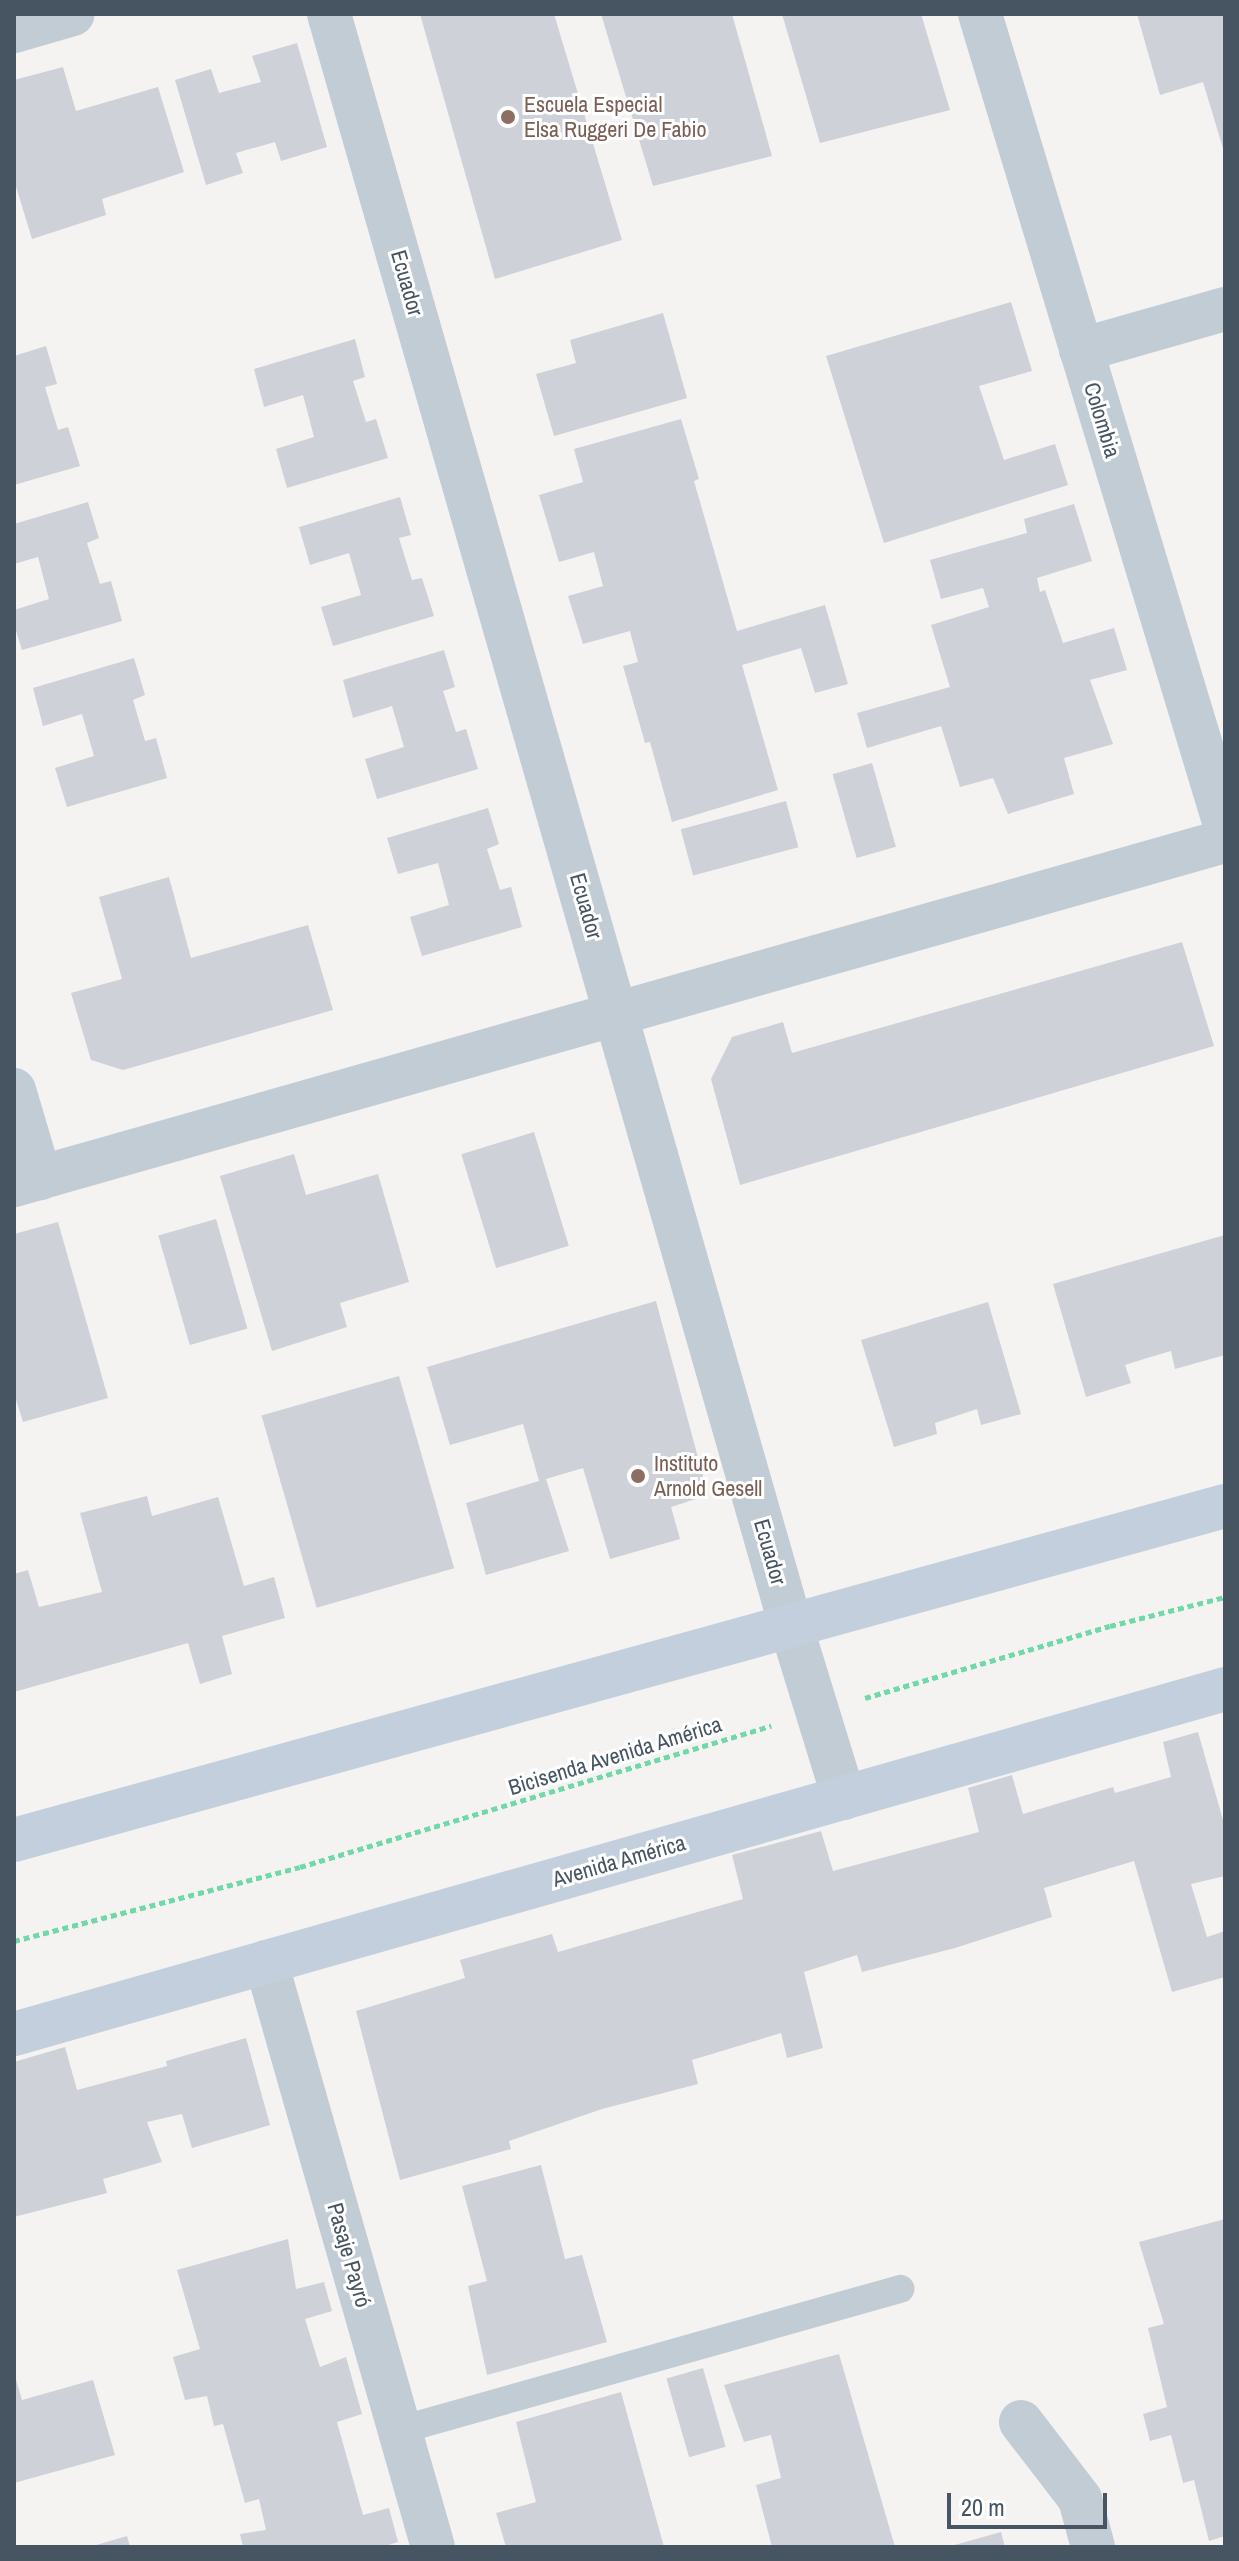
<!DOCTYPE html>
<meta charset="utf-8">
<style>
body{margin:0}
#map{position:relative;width:1239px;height:2561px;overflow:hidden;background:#f5f2f2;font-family:"Archivo Narrow",sans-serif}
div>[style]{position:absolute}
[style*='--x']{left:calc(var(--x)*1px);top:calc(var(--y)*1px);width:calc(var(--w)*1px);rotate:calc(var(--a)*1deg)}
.building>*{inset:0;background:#ced1d8;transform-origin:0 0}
.path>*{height:5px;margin-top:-2.5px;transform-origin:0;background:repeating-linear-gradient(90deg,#71d8a7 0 6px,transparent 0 10px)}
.service>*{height:28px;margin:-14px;padding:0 14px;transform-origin:14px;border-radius:14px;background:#c2ccd5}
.minor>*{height:44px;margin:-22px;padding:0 22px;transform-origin:22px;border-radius:22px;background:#c2ccd5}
.secondary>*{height:44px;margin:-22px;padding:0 22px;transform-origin:22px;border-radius:22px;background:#c3cfdd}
.dots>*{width:22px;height:22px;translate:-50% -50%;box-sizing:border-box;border:4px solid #fff;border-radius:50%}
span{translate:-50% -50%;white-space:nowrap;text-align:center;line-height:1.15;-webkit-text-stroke:6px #fff;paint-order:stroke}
.education-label{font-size:22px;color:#785e54}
.left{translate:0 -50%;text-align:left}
.street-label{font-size:22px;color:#475563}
.frame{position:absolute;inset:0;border:16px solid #475563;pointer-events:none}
.scale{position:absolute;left:947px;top:2493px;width:160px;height:36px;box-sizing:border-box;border:4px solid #475563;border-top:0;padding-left:10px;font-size:24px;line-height:28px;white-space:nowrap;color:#475563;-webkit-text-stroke:6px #fff;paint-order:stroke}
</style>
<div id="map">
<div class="building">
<i style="clip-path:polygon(420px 14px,554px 14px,622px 240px,495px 279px)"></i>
<i style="clip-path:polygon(601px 14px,732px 14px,772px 156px,653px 186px)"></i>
<i style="clip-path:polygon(782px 14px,921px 14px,950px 110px,820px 143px)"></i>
<i style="clip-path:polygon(1137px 14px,1225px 14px,1225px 155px,1203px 82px,1160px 95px)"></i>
<i style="clip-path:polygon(297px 43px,327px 147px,281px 161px,275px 142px,236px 153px,243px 173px,206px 185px,175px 80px,211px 69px,219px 93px,261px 82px,252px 56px)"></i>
<i style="clip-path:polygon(63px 67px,76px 111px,158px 87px,184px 172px,102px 199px,106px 215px,32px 239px,14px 180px,14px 80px)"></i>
<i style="clip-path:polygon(1011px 302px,1032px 371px,979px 386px,1004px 460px,1055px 444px,1068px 485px,884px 543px,826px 356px)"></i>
<i style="clip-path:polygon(663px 313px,687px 398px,554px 436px,536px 374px,576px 363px,570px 340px)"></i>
<i style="clip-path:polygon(355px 339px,365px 377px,353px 381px,366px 422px,376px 419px,388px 458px,287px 488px,276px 449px,314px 437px,303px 395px,264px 407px,254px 369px)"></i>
<i style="clip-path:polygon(46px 346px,57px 384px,45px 387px,58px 430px,68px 427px,80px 466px,14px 485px,14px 356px)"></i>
<i style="clip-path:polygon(681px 419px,699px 479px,694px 481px,737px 631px,825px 605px,848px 684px,815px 693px,801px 648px,742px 665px,778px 790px,672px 822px,650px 742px,645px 743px,623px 666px,638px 662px,630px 631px,583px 644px,568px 596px,603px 586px,594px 552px,559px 562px,539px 495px,583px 482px,574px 449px)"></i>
<i style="clip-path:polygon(400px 497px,411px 535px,399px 538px,412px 580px,422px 578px,434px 616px,333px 646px,321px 607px,361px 595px,349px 553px,310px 565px,299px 527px)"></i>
<i style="clip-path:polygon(88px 502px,99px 538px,87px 543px,100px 584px,111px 581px,122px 621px,22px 650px,14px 624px,14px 610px,49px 599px,38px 557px,14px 564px,14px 524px)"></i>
<i style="clip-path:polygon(1074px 504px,1092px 561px,1037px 578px,1040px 592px,1045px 590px,1063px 643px,1114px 628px,1127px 670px,1090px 680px,1113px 744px,1064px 758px,1074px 794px,1008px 814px,993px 778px,960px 787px,941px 726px,867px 748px,857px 713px,950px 687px,931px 625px,989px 607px,983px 588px,941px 599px,930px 560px,1027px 533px,1024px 519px)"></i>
<i style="clip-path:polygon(444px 650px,455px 687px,443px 691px,456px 732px,466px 729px,478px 769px,377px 799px,365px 759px,404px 747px,392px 706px,353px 718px,343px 680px)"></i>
<i style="clip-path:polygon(134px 658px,145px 695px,133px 700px,145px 741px,156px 738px,167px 778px,67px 807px,55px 768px,94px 756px,82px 714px,43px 726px,33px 688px)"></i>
<i style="left:872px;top:763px;width:87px;height:41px;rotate:74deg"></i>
<i style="left:786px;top:801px;width:48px;height:109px;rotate:75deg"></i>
<i style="clip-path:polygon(488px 808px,499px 844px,487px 849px,500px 890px,511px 887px,522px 927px,422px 956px,410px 917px,449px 905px,438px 863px,398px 874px,387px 838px)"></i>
<i style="clip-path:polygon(169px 877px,191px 958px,308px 925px,333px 1010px,123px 1070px,91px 1060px,71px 993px,122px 979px,99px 897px)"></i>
<i style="clip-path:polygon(1182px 942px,1214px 1046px,740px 1185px,711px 1079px,732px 1037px,783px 1022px,792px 1053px)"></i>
<i style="left:534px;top:1132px;width:119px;height:76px;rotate:73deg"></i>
<i style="clip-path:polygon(294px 1154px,306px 1195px,378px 1174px,409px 1282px,340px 1303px,347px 1327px,272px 1351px,220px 1176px)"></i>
<i style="left:216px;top:1219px;width:114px;height:60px;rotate:74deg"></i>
<i style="clip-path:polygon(58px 1222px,108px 1398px,23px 1422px,14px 1393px,14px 1234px)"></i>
<i style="clip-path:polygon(1225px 1235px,1225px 1355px,1175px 1369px,1171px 1351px,1147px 1358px,1125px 1365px,1131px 1383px,1086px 1397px,1053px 1284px)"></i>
<i style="clip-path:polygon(656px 1301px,708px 1495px,671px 1507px,680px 1539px,610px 1559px,583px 1468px,546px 1479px,569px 1551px,486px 1575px,466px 1503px,539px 1481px,523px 1424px,450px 1445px,427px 1367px)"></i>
<i style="clip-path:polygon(988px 1302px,1021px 1414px,981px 1425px,977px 1409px,935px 1423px,937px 1434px,894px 1447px,861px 1340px)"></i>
<i style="left:399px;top:1376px;width:200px;height:143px;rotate:74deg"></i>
<i style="clip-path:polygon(147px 1496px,152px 1516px,218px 1497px,244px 1586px,274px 1577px,285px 1618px,222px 1636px,232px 1674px,200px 1684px,188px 1643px,14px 1692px,14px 1574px,28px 1570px,39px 1607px,102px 1592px,80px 1513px)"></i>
<i style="clip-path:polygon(1198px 1732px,1225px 1827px,1225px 1876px,1191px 1884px,1207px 1937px,1225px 1931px,1225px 1977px,1172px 1992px,1134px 1861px,1044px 1888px,1052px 1917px,955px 1948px,862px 1972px,857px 1955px,804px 1972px,823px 2048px,787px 2058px,781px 2033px,692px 2060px,698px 2084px,602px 2109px,509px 2141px,511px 2149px,400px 2180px,356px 2011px,465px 1978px,460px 1960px,552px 1934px,558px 1952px,743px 1899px,732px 1855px,821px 1831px,833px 1871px,979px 1832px,968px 1788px,1012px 1775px,1023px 1814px,1113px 1787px,1115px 1793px,1171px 1777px,1163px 1742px)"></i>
<i style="clip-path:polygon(246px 2038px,270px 2125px,192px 2148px,182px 2114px,147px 2122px,162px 2162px,103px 2179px,107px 2193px,14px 2217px,14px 2062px,65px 2047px,77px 2090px,167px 2066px,166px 2061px)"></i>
<i style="clip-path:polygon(541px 2165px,565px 2259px,582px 2255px,607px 2342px,487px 2375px,468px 2286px,487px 2281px,462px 2186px)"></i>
<i style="clip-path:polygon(1225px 2219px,1225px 2536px,1209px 2541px,1194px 2480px,1183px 2483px,1171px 2435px,1150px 2441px,1143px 2414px,1167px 2407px,1148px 2328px,1164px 2324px,1139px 2242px)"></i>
<i style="clip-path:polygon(288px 2239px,296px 2289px,324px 2282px,332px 2311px,305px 2319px,320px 2367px,346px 2357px,362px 2414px,337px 2422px,363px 2515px,389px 2508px,398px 2542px,382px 2547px,243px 2547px,240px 2534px,266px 2530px,259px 2499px,245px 2503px,223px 2424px,214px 2426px,207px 2396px,185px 2400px,173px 2357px,200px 2349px,177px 2270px)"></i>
<i style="clip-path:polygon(839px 2354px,895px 2547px,772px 2547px,756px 2485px,781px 2478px,771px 2435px,744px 2442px,724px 2385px)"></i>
<i style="left:703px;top:2368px;width:82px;height:38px;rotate:74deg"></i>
<i style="clip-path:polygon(15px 2376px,22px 2400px,93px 2380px,115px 2455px,14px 2483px)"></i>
<i style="clip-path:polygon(621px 2392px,664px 2547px,506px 2547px,496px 2513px,536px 2502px,516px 2422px)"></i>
<i style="clip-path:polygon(1001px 2532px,1005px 2547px,951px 2547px,951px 2546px)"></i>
<i style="clip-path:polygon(127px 2536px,130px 2547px,93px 2547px,93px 2546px)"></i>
</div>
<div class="path">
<i style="--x:865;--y:1698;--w:255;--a:-16.4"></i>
<i style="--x:1110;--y:1626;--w:119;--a:-14.2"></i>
<i style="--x:14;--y:1941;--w:295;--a:-14.5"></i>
<i style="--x:300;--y:1867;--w:492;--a:-16.7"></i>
</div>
<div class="service">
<i style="--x:400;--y:2430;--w:520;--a:-15.75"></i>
</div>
<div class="minor">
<i style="--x:329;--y:14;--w:1677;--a:74.01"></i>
<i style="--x:791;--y:1626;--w:180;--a:72.9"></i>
<i style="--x:980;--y:14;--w:847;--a:73.19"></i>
<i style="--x:14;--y:31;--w:61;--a:-16.1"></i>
<i style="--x:1081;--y:350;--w:150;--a:-15.9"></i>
<i style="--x:14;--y:1090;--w:92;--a:73.5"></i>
<i style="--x:14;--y:1185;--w:1259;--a:-15.86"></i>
<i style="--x:266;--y:1962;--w:608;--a:74.07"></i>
<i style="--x:1021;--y:2422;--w:97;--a:52.5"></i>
<i style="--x:1080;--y:2499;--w:50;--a:74.8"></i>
</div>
<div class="secondary">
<i style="--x:14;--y:1840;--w:1256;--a:-15.42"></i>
<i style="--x:14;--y:2034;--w:1259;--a:-15.9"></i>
</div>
<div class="dots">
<i style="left:508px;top:117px;background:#8d6e63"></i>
<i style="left:638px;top:1476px;background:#8d6e63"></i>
</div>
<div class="education-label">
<span class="left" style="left:524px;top:117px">Escuela Especial<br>Elsa Ruggeri De Fabio</span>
<span class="left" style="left:654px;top:1476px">Instituto<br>Arnold Gesell</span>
</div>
<div class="street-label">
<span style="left:407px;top:283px;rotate:74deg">Ecuador</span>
<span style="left:1102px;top:420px;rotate:73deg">Colombia</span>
<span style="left:586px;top:906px;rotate:74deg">Ecuador</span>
<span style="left:770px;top:1552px;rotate:74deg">Ecuador</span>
<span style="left:615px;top:1756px;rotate:-17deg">Bicisenda Avenida América</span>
<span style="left:619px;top:1861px;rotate:-16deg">Avenida América</span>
<span style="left:349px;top:2255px;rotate:74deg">Pasaje Payró</span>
</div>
<div class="frame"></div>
<div class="scale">20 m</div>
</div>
